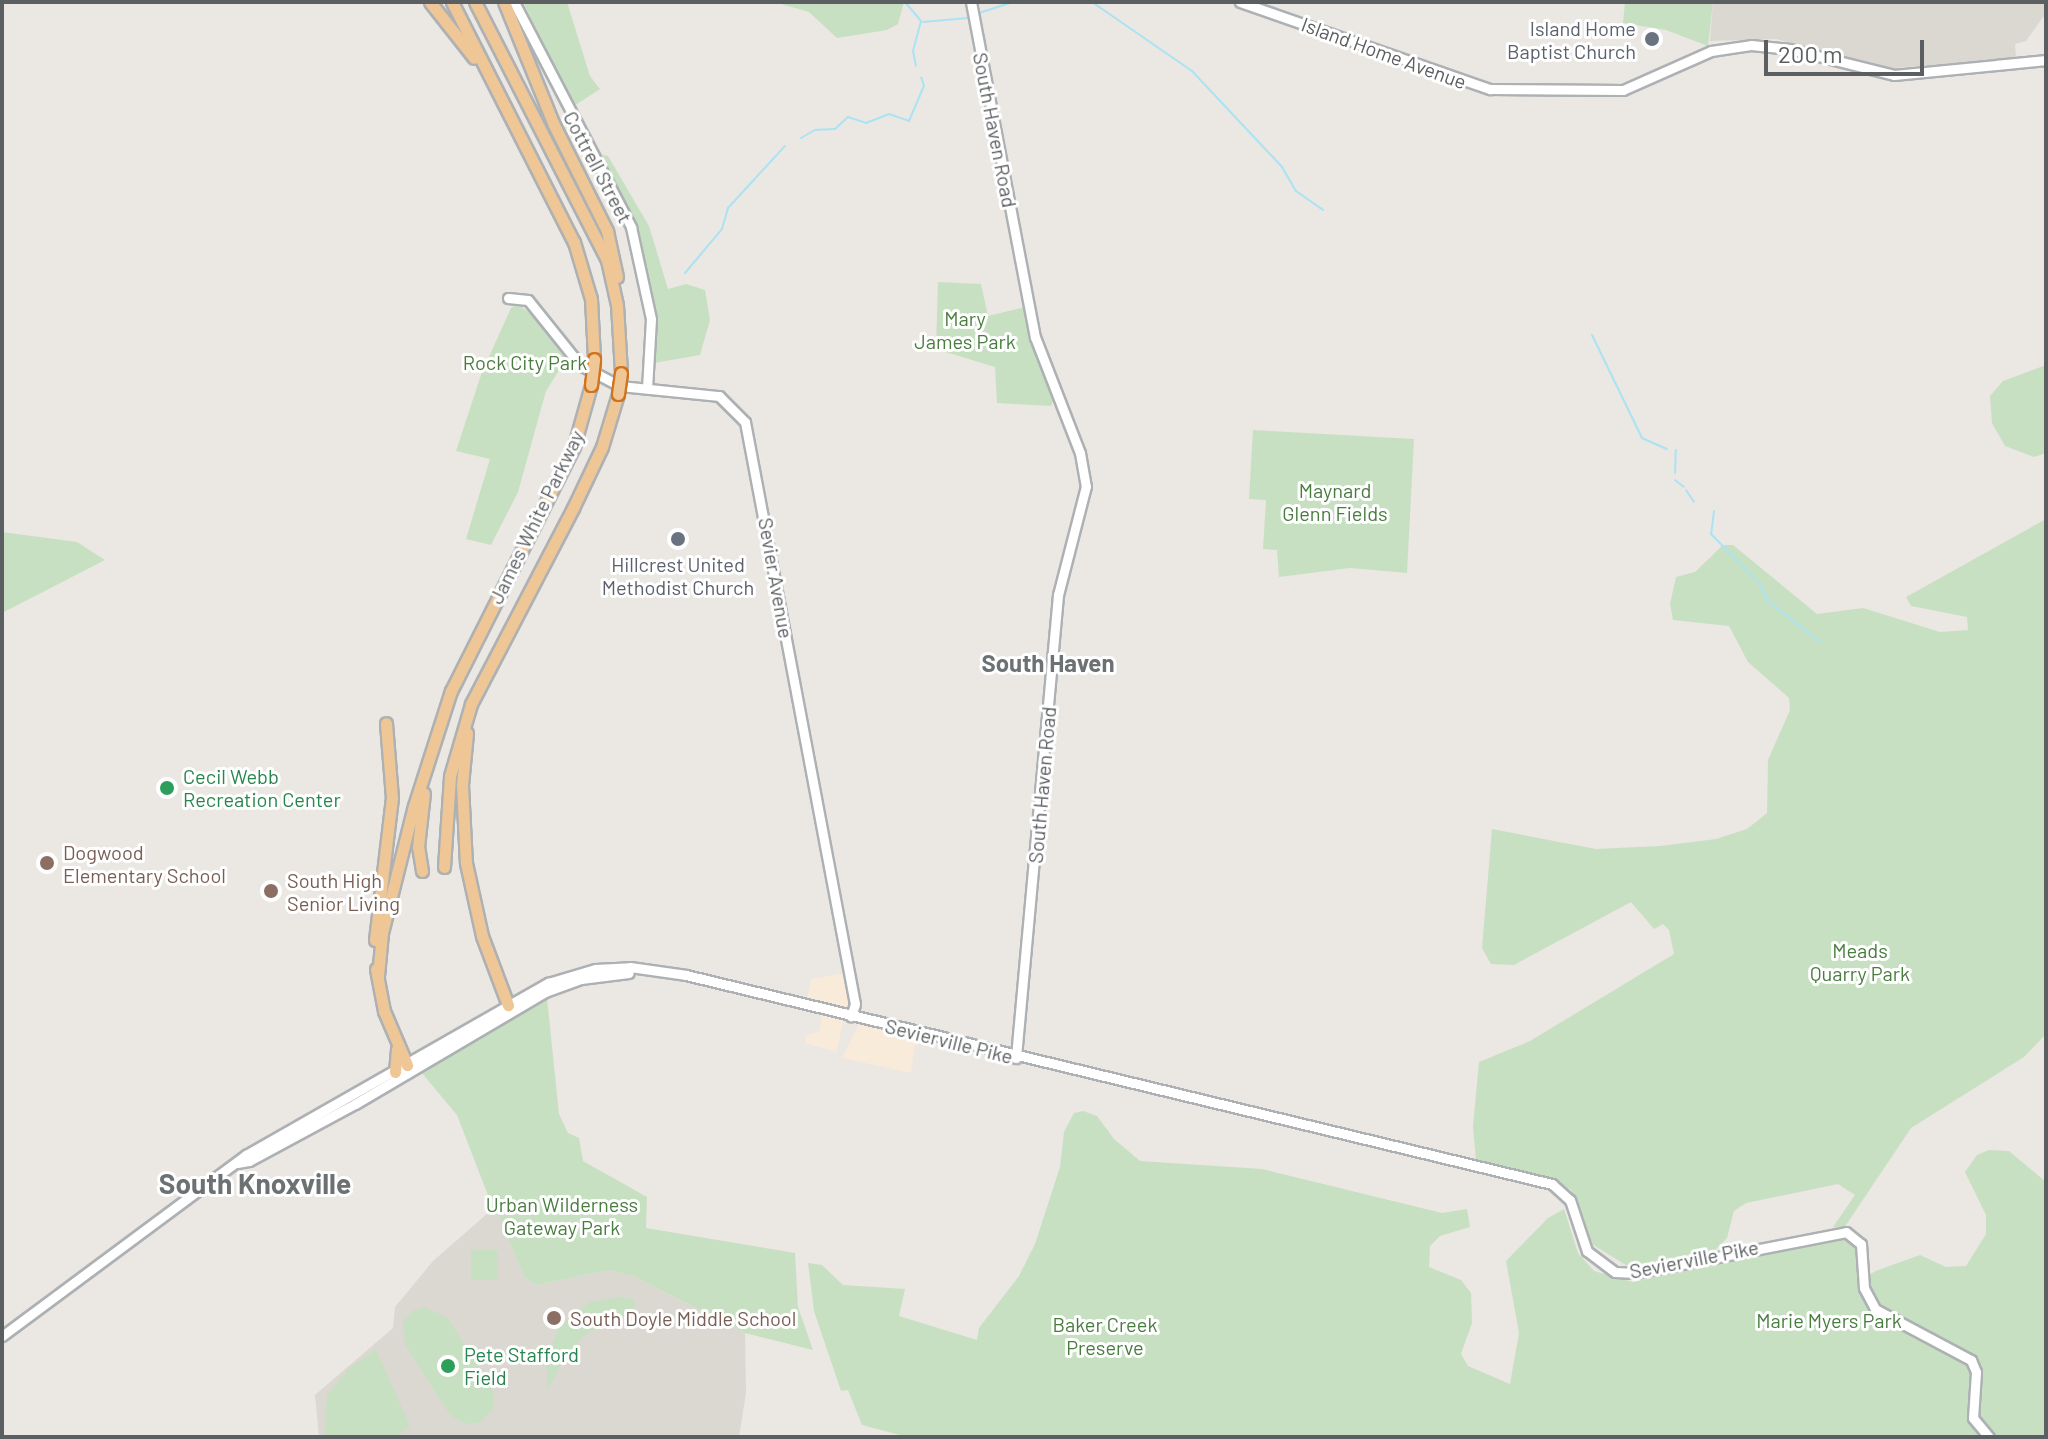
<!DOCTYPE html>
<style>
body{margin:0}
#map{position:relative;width:2048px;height:1439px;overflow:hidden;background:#ebe7e2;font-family:Barlow,sans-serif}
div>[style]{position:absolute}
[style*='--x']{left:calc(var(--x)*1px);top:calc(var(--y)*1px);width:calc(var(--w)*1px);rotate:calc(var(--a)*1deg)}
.commercial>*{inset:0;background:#f9ebda}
.education>*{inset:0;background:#dbd7d1}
.green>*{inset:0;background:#c8e0c2;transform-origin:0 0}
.stream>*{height:2px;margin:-1px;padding:0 1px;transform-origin:1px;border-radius:1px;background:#aae3f4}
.roads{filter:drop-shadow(2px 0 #adb1b4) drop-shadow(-2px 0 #adb1b4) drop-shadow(0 2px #adb1b4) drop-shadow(0 -2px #adb1b4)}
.secondary>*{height:9px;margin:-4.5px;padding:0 4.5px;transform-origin:4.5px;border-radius:4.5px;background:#fff}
.highway>*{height:11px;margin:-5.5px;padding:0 5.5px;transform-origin:5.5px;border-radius:5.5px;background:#efc695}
.bridges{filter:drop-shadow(2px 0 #d2731b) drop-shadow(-2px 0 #d2731b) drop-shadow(0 2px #d2731b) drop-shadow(0 -2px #d2731b)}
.highway-bridge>*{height:11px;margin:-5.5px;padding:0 5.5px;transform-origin:5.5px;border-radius:5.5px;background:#efc695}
.dots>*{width:22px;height:22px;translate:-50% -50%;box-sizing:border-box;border:4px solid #fff;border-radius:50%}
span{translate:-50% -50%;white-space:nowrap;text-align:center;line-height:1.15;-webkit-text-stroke:6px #fff;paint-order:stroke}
.worship-label{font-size:20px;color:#5b616d}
.right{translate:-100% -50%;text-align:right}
.street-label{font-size:20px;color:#5b5f61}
.park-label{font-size:20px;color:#487d3e}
.leisure-label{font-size:20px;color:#27864d}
.left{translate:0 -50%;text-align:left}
.education-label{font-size:20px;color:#785e54}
.quarter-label{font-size:24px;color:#6c7173;font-weight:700}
.district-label{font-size:28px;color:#6c7173;font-weight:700}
.frame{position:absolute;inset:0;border:4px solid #5b5f61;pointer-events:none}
.scale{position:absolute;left:1764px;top:40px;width:160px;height:36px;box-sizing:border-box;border:4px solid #5b5f61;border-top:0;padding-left:10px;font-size:24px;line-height:28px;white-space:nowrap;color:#5b5f61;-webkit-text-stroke:6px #fff;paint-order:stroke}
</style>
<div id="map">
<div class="commercial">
<i style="clip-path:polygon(846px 973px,850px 1008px,807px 1000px,811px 979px)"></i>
<i style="clip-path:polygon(822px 1010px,844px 1020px,836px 1052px,805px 1043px,807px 1035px,820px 1031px)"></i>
<i style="clip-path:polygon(859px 1024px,916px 1037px,911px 1073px,842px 1058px)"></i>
</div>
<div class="education">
<i style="clip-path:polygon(1713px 2px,2046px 2px,2046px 13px,2026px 41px,2015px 44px,2016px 58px,1883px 69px,1776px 39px,1710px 41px)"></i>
<i style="clip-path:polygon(488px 1213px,499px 1216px,524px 1277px,536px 1285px,610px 1270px,633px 1276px,745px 1333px,746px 1393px,739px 1437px,319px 1437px,315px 1395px,393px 1328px,395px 1307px,433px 1261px)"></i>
</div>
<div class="green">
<i style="clip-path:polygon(523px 2px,567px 2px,590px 76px,600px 89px,574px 106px)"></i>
<i style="clip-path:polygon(774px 2px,904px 2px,898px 24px,887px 30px,837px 38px,809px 12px)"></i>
<i style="clip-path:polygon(1625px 2px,1713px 2px,1708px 46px,1666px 30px,1623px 23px)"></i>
<i style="clip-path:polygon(602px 155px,608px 156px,649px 226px,668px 289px,686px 284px,705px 290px,710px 320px,700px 355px,654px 363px,653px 306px,641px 249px)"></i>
<i style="clip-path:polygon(938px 282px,981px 284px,988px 316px,1025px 307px,1054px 398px,1051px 406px,997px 403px,995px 367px,936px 349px)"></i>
<i style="clip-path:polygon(518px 304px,540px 321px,566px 359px,546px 391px,518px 492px,491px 545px,466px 539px,490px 459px,456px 451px,482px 372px,511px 308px)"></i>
<i style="clip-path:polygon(2046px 365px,2046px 453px,2034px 457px,2005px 446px,1992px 423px,1990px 396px,2003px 381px)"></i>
<i style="clip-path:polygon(1253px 430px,1414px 439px,1407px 573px,1350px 568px,1279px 577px,1277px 550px,1263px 549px,1266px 500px,1249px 499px)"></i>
<i style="clip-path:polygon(2046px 519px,2046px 1034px,2024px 1057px,1911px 1128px,1844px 1228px,1833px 1227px,1855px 1195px,1838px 1184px,1746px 1203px,1734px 1211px,1727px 1238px,1714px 1251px,1673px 1265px,1629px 1267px,1590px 1243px,1571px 1190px,1554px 1180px,1476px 1161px,1473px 1126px,1479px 1062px,1530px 1041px,1674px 954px,1669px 930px,1663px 924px,1654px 929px,1631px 902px,1514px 965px,1491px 964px,1482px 948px,1492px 829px,1596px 849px,1660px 846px,1716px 839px,1747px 829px,1767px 813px,1768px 760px,1790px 710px,1789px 698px,1748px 662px,1729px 626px,1673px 620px,1670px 604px,1676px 577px,1695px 572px,1723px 545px,1733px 545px,1817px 614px,1863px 608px,1940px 632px,1968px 630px,1967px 617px,1911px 606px,1906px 597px)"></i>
<i style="clip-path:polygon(2px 532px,77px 542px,105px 560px,2px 613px)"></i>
<i style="clip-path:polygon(547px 998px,559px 1114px,568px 1133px,579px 1138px,583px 1161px,647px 1197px,646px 1228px,795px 1253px,798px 1307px,813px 1350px,745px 1333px,633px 1276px,610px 1270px,536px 1285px,524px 1277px,499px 1216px,488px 1213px,489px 1198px,457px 1115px,421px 1072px)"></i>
<i style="clip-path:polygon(1083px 1111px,1097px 1116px,1114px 1139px,1140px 1161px,1262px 1169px,1442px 1213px,1467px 1209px,1470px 1227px,1440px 1236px,1430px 1246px,1429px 1267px,1461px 1280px,1471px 1293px,1472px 1323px,1461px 1354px,1468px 1366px,1510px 1384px,1519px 1333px,1506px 1261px,1548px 1218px,1564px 1209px,1578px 1253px,1594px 1271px,1633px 1282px,1844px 1235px,1855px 1242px,1859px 1289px,1872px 1314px,1884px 1309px,1870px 1285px,1870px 1274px,1878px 1270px,1920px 1255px,1946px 1267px,1966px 1266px,1986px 1234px,1986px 1215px,1965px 1172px,1977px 1155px,1989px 1150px,2009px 1151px,2046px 1182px,2046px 1437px,907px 1437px,862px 1425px,848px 1390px,841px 1391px,814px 1311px,808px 1263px,822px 1265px,843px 1285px,905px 1289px,899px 1316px,977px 1340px,979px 1328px,1019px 1276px,1035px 1244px,1060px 1167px,1064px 1132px,1074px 1113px)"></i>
<i style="left:471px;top:1250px;width:27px;height:30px"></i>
<i style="clip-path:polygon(618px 1297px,634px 1299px,636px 1315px,607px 1322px,585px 1335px,566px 1356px,548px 1389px,546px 1359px,560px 1325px,590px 1302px)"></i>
<i style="clip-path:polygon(425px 1307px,448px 1318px,493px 1391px,494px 1407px,481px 1422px,465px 1424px,450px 1415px,405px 1344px,403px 1323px,412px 1311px)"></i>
<i style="clip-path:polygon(376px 1349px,410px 1426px,396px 1437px,325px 1437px,327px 1395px,350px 1368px)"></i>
</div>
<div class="stream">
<i style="--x:905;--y:2;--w:25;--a:50"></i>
<i style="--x:921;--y:21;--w:31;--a:105"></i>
<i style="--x:913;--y:51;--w:15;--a:79"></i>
<i style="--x:1092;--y:2;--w:121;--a:34.6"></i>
<i style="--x:1192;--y:71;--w:132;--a:46.8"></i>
<i style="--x:1282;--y:167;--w:28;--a:60"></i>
<i style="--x:1296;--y:191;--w:33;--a:35"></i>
<i style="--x:976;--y:14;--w:38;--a:-18"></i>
<i style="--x:923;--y:22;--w:45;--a:-5.1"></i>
<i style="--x:801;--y:138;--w:16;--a:-30"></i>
<i style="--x:815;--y:130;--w:20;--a:-3"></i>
<i style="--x:835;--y:129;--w:18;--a:-43"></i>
<i style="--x:848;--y:117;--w:19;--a:18"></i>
<i style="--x:866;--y:123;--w:25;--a:-21"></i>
<i style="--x:889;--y:114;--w:21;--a:19"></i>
<i style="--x:909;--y:121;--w:38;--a:-67"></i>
<i style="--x:924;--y:86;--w:9;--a:-108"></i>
<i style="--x:685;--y:273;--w:57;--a:-49.9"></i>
<i style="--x:722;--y:229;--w:22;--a:-74"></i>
<i style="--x:728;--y:208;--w:84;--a:-47.4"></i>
<i style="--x:1592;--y:335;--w:114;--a:64.1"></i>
<i style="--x:1642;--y:438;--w:27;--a:24"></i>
<i style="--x:1675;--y:473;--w:23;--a:-88"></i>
<i style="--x:1675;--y:480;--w:11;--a:38"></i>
<i style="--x:1686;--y:490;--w:14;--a:56"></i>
<i style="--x:1714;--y:511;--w:23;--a:97"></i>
<i style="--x:1711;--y:534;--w:70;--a:45.6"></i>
<i style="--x:1760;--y:584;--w:17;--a:66"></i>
<i style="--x:1767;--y:600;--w:69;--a:38.5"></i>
</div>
<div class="roads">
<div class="secondary">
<i style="--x:514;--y:2;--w:254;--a:62.5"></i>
<i style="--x:631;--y:227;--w:94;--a:77.7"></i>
<i style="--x:651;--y:319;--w:69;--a:93.3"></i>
<i style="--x:971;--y:2;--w:341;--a:79.2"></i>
<i style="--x:1035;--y:337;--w:124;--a:68.8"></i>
<i style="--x:1080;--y:453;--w:34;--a:80"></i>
<i style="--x:1086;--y:486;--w:113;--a:104.4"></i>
<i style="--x:1058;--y:595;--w:465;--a:95.2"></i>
<i style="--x:1240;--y:2;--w:265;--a:19.2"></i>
<i style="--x:1490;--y:89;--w:133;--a:0.4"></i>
<i style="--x:1623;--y:90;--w:96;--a:-23.9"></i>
<i style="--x:1711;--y:51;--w:40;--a:-8.5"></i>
<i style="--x:1751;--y:45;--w:39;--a:6"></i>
<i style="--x:1790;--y:49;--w:107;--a:14"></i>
<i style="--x:1894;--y:75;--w:153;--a:-5.6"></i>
<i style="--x:508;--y:298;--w:20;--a:6"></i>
<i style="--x:528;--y:300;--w:83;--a:51.3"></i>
<i style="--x:580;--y:365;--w:45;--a:27.7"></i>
<i style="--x:620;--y:386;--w:100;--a:5.8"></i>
<i style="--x:719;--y:396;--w:37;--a:45"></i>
<i style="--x:745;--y:422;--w:592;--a:79.3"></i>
<i style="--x:855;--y:1004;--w:13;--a:108"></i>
<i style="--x:237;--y:1163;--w:12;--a:-9"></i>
<i style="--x:249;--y:1161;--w:120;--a:-28.3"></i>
<i style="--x:355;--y:1104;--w:221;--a:-30.5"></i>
<i style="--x:545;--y:992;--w:38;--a:-20"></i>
<i style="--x:581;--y:979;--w:48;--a:-7.1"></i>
<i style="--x:2;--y:1336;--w:304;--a:-36.6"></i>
<i style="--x:246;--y:1155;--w:348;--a:-29.7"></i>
<i style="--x:548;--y:983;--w:49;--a:-16.6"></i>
<i style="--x:595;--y:969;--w:35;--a:-3"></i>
<i style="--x:630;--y:967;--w:57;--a:8.1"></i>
<i style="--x:686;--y:975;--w:891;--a:13.57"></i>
<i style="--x:1552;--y:1184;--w:24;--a:42"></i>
<i style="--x:1570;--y:1200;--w:54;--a:71.6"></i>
<i style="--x:1587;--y:1251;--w:35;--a:37"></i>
<i style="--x:1615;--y:1272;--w:21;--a:3"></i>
<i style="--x:1636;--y:1273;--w:214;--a:-11"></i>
<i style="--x:1846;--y:1232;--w:19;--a:39"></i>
<i style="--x:1861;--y:1244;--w:44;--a:86.1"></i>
<i style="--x:1864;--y:1288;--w:24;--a:62"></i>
<i style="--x:1875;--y:1309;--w:109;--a:28"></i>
<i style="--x:1971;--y:1360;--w:13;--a:67"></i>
<i style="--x:1976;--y:1372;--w:46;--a:93.7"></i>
<i style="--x:1973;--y:1418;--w:25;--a:50"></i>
</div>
<div class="highway">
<i style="--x:430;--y:2;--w:71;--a:51.8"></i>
<i style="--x:452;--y:2;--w:269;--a:63.1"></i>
<i style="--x:574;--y:242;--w:59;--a:73.4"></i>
<i style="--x:591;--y:299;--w:60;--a:87.1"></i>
<i style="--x:475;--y:2;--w:290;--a:62.9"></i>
<i style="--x:607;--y:260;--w:46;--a:77.5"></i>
<i style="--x:617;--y:305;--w:68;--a:86.6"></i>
<i style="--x:504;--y:2;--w:133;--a:67.9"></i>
<i style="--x:554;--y:125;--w:119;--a:63.4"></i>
<i style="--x:607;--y:231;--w:47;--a:77.7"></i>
<i style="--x:467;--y:733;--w:52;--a:95.5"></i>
<i style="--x:462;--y:785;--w:78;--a:87.1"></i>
<i style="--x:466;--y:863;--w:75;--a:77.6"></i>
<i style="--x:482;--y:936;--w:74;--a:69.4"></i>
<i style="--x:444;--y:867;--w:91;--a:-86.2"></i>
<i style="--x:450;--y:776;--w:75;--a:-73.7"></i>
<i style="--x:471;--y:704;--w:221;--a:-62.5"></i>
<i style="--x:573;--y:508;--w:68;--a:-64.6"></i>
<i style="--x:602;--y:447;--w:55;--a:-73.2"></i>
<i style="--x:422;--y:871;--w:24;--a:-99"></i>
<i style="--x:418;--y:847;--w:54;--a:-83.7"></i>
<i style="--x:375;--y:940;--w:143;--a:-83.2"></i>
<i style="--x:392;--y:798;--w:75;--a:-94.6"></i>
<i style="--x:376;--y:969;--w:43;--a:79.2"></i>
<i style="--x:384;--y:1011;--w:59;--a:66.9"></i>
<i style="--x:378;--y:976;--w:43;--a:-84.7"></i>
<i style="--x:382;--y:933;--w:131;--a:-75.9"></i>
<i style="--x:414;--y:806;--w:121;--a:-72.2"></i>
<i style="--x:451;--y:691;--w:274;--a:-63.3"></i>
<i style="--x:574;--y:446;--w:63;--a:-74.4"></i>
<i style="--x:395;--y:1072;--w:23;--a:-85"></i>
</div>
</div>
<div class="bridges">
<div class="highway-bridge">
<i style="--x:591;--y:385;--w:26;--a:-83"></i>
<i style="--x:618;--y:394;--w:21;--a:-82"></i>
</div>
</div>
<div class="dots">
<i style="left:1652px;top:39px;background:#6b7280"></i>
<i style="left:678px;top:539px;background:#6b7280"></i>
<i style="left:167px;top:788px;background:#2e9e5b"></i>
<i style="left:47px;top:863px;background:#8d6e63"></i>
<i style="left:271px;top:891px;background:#8d6e63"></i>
<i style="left:554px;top:1318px;background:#8d6e63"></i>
<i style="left:448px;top:1366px;background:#2e9e5b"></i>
</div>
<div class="worship-label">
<span class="right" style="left:1636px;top:40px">Island Home<br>Baptist Church</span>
<span style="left:678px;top:576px">Hillcrest United<br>Methodist Church</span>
</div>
<div class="street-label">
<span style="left:1384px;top:53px;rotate:20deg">Island Home Avenue</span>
<span style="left:995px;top:130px;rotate:79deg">South Haven Road</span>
<span style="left:598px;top:167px;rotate:62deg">Cottrell Street</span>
<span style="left:536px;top:517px;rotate:-64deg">James White Parkway</span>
<span style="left:776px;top:578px;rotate:80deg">Sevier Avenue</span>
<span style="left:1042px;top:785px;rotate:-85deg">South Haven Road</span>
<span style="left:949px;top:1041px;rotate:14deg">Sevierville Pike</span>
<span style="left:1694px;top:1259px;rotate:-11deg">Sevierville Pike</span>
</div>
<div class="park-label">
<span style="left:965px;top:330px">Mary<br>James Park</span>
<span style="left:525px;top:362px">Rock City Park</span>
<span style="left:1335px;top:502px">Maynard<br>Glenn Fields</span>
<span style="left:1860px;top:962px">Meads<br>Quarry Park</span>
<span style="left:562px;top:1216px">Urban Wilderness<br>Gateway Park</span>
<span style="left:1829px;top:1320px">Marie Myers Park</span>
<span style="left:1105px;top:1336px">Baker Creek<br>Preserve</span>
</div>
<div class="leisure-label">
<span class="left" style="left:183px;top:788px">Cecil Webb<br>Recreation Center</span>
<span class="left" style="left:464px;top:1366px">Pete Stafford<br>Field</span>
</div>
<div class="education-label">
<span class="left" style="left:63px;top:864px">Dogwood<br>Elementary School</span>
<span class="left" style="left:287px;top:892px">South High<br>Senior Living</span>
<span class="left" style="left:570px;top:1318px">South Doyle Middle School</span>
</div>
<div class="quarter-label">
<span style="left:1048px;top:663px">South Haven</span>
</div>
<div class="district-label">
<span style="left:255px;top:1183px">South Knoxville</span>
</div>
<div class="frame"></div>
<div class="scale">200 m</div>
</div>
